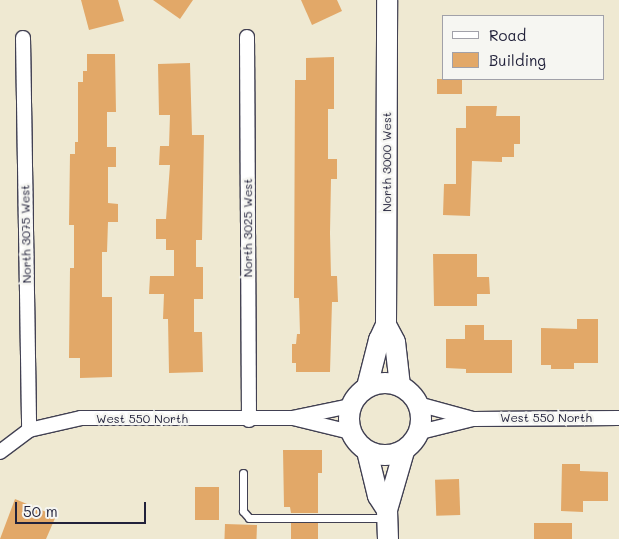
<!DOCTYPE html>
<style>
body{margin:0}
#map{position:relative;width:619px;height:539px;overflow:hidden;background:#efe9d2;font-family:Mali,sans-serif}
div>[style]{position:absolute}
[style*='--x']{left:calc(var(--x)*1px);top:calc(var(--y)*1px);width:calc(var(--w)*1px);rotate:calc(var(--a)*1deg)}
.building>*{inset:0;background:#e2a868;transform-origin:0 0}
.roads{filter:drop-shadow(1px 0 #414052) drop-shadow(-1px 0 #414052) drop-shadow(0 1px #414052) drop-shadow(0 -1px #414052)}
.service>*{height:7px;margin:-3.5px;padding:0 3.5px;transform-origin:3.5px;border-radius:3.5px;background:#fff}
.minor>*{height:14px;margin:-7px;padding:0 7px;transform-origin:7px;border-radius:7px;background:#fff}
.secondary>*{height:20px;margin:-10px;padding:0 10px;transform-origin:10px;border-radius:10px;background:#fff}
.secondary>.ring{margin:-10px;padding:0;box-sizing:content-box;background:none;border:20px solid #fff;border-radius:50%}
span{translate:-50% -50%;white-space:nowrap;text-align:center;line-height:1.15;-webkit-text-stroke:5px #f6f6f2;paint-order:stroke}
.street-label{font-size:12px;color:#22223b}
.legend{position:absolute;left:442px;top:15px;width:162px;height:65px;box-sizing:border-box;background:#f6f6f2;border:1px solid #a1a1a9;margin:0;padding:6px 9px;list-style:none;font-size:15px;color:#22223b}
.legend li{display:flex;align-items:center;gap:10px;height:25px}
.legend b{width:25px;border:1px solid #a1a1a9}
.scale{position:absolute;left:15px;top:502px;width:131px;height:22px;box-sizing:border-box;border:2px solid #22223b;border-top:0;padding-left:6px;font-size:15px;line-height:18px;white-space:nowrap;color:#22223b;-webkit-text-stroke:4px #f6f6f2;paint-order:stroke}
</style>
<div id="map">
<div class="building">
<i style="clip-path:polygon(81px 0,118px 0,124px 21px,89px 30px)"></i>
<i style="clip-path:polygon(153px 0,193px 0,180px 19px)"></i>
<i style="clip-path:polygon(301px 0,337px 0,342px 11px,312px 25px)"></i>
<i style="clip-path:polygon(87px 54px,115px 54px,116px 112px,107px 112px,107px 147px,116px 147px,116px 167px,108px 167px,108px 203px,118px 204px,118px 222px,108px 222px,107px 252px,102px 252px,102px 297px,112px 297px,112px 377px,80px 378px,80px 358px,69px 358px,70px 268px,74px 268px,74px 225px,69px 225px,70px 154px,75px 154px,75px 142px,78px 142px,78px 82px,83px 82px,83px 71px,87px 71px)"></i>
<i style="clip-path:polygon(334px 57px,334px 109px,328px 109px,328px 159px,337px 159px,337px 179px,331px 179px,330px 233px,331px 276px,337px 276px,338px 302px,332px 302px,330px 372px,296px 372px,296px 363px,292px 363px,292px 344px,296px 344px,297px 334px,300px 334px,299px 298px,294px 298px,295px 80px,306px 80px,306px 58px)"></i>
<i style="clip-path:polygon(190px 63px,192px 135px,204px 135px,202px 240px,196px 240px,196px 267px,203px 267px,203px 299px,194px 299px,194px 332px,202px 332px,203px 372px,169px 373px,168px 319px,163px 319px,164px 294px,149px 294px,150px 276px,174px 276px,174px 250px,166px 250px,166px 239px,156px 239px,156px 219px,166px 219px,170px 165px,159px 165px,160px 146px,169px 146px,170px 115px,159px 115px,158px 64px)"></i>
<i style="left:437px;top:79px;width:25px;height:15px"></i>
<i style="clip-path:polygon(466px 106px,497px 106px,496px 116px,520px 116px,520px 144px,514px 144px,514px 157px,502px 157px,502px 162px,472px 161px,470px 216px,443px 215px,444px 184px,456px 184px,456px 128px,466px 128px)"></i>
<i style="clip-path:polygon(433px 254px,477px 254px,477px 277px,489px 277px,490px 294px,477px 294px,477px 306px,434px 306px)"></i>
<i style="clip-path:polygon(577px 319px,598px 319px,598px 363px,574px 363px,574px 369px,551px 369px,551px 365px,541px 365px,541px 328px,577px 329px)"></i>
<i style="clip-path:polygon(465px 325px,484px 325px,484px 340px,512px 340px,512px 373px,466px 373px,466px 369px,446px 368px,446px 339px,465px 339px)"></i>
<i style="clip-path:polygon(283px 450px,322px 450px,322px 473px,318px 473px,318px 513px,291px 513px,290px 507px,284px 507px)"></i>
<i style="clip-path:polygon(562px 464px,580px 464px,580px 471px,608px 472px,608px 501px,583px 501px,583px 512px,561px 511px)"></i>
<i style="left:459px;top:479px;width:36px;height:24px;rotate:88deg"></i>
<i style="left:195px;top:487px;width:24px;height:33px"></i>
<i style="clip-path:polygon(15px 499px,56px 516px,46px 539px,0 539px)"></i>
<i style="left:291px;top:523px;width:27px;height:16px"></i>
<i style="left:534px;top:523px;width:38px;height:16px"></i>
<i style="left:225px;top:524px;width:32px;height:15px;rotate:2deg"></i>
</div>
<div class="roads">
<div class="service">
<i style="--x:243;--y:473;--w:38;--a:90"></i>
<i style="--x:243;--y:511;--w:9;--a:49"></i>
<i style="--x:249;--y:518;--w:136;--a:0"></i>
</div>
<div class="minor">
<i style="--x:247;--y:37;--w:383;--a:89.7"></i>
<i style="--x:23;--y:38;--w:392;--a:89.1"></i>
<i style="--x:418;--y:404;--w:57;--a:15.3"></i>
<i style="--x:473;--y:419;--w:55;--a:166.2"></i>
<i style="--x:350;--y:406;--w:58;--a:168.1"></i>
<i style="--x:293;--y:418;--w:59;--a:13.8"></i>
<i style="--x:473;--y:419;--w:146;--a:-0.4"></i>
<i style="--x:0;--y:452;--w:36;--a:-37"></i>
<i style="--x:29;--y:430;--w:53;--a:-13"></i>
<i style="--x:81;--y:418;--w:212;--a:0"></i>
</div>
<div class="secondary">
<i style="--x:386;--y:325;--w:19;--a:62"></i>
<i style="--x:395;--y:342;--w:44;--a:83.5"></i>
<i class="ring" style="left:349px;top:383px;width:52px;height:52px"></i>
<i style="--x:367;--y:387;--w:49;--a:-75.7"></i>
<i style="--x:379;--y:340;--w:17;--a:-65"></i>
<i style="--x:386;--y:325;--w:325;--a:-89.8"></i>
<i style="--x:367;--y:451;--w:46;--a:76.3"></i>
<i style="--x:378;--y:496;--w:17;--a:57"></i>
<i style="--x:388;--y:539;--w:29;--a:-92"></i>
<i style="--x:387;--y:510;--w:61;--a:-73.9"></i>
</div>
</div>
<div class="street-label">
<span style="left:387px;top:162px;rotate:-90deg">North 3000 West</span>
<span style="left:248px;top:228px;rotate:-90deg">North 3025 West</span>
<span style="left:26px;top:234px;rotate:-91deg">North 3075 West</span>
<span style="left:546px;top:418px">West 550 North</span>
<span style="left:142px;top:419px">West 550 North</span>
</div>
<ul class="legend">
<li><b style="height:6px;background:#fff"></b>Road</li>
<li><b style="height:14px;background:#e2a868"></b>Building</li>
</ul>
<div class="scale">50 m</div>
</div>
